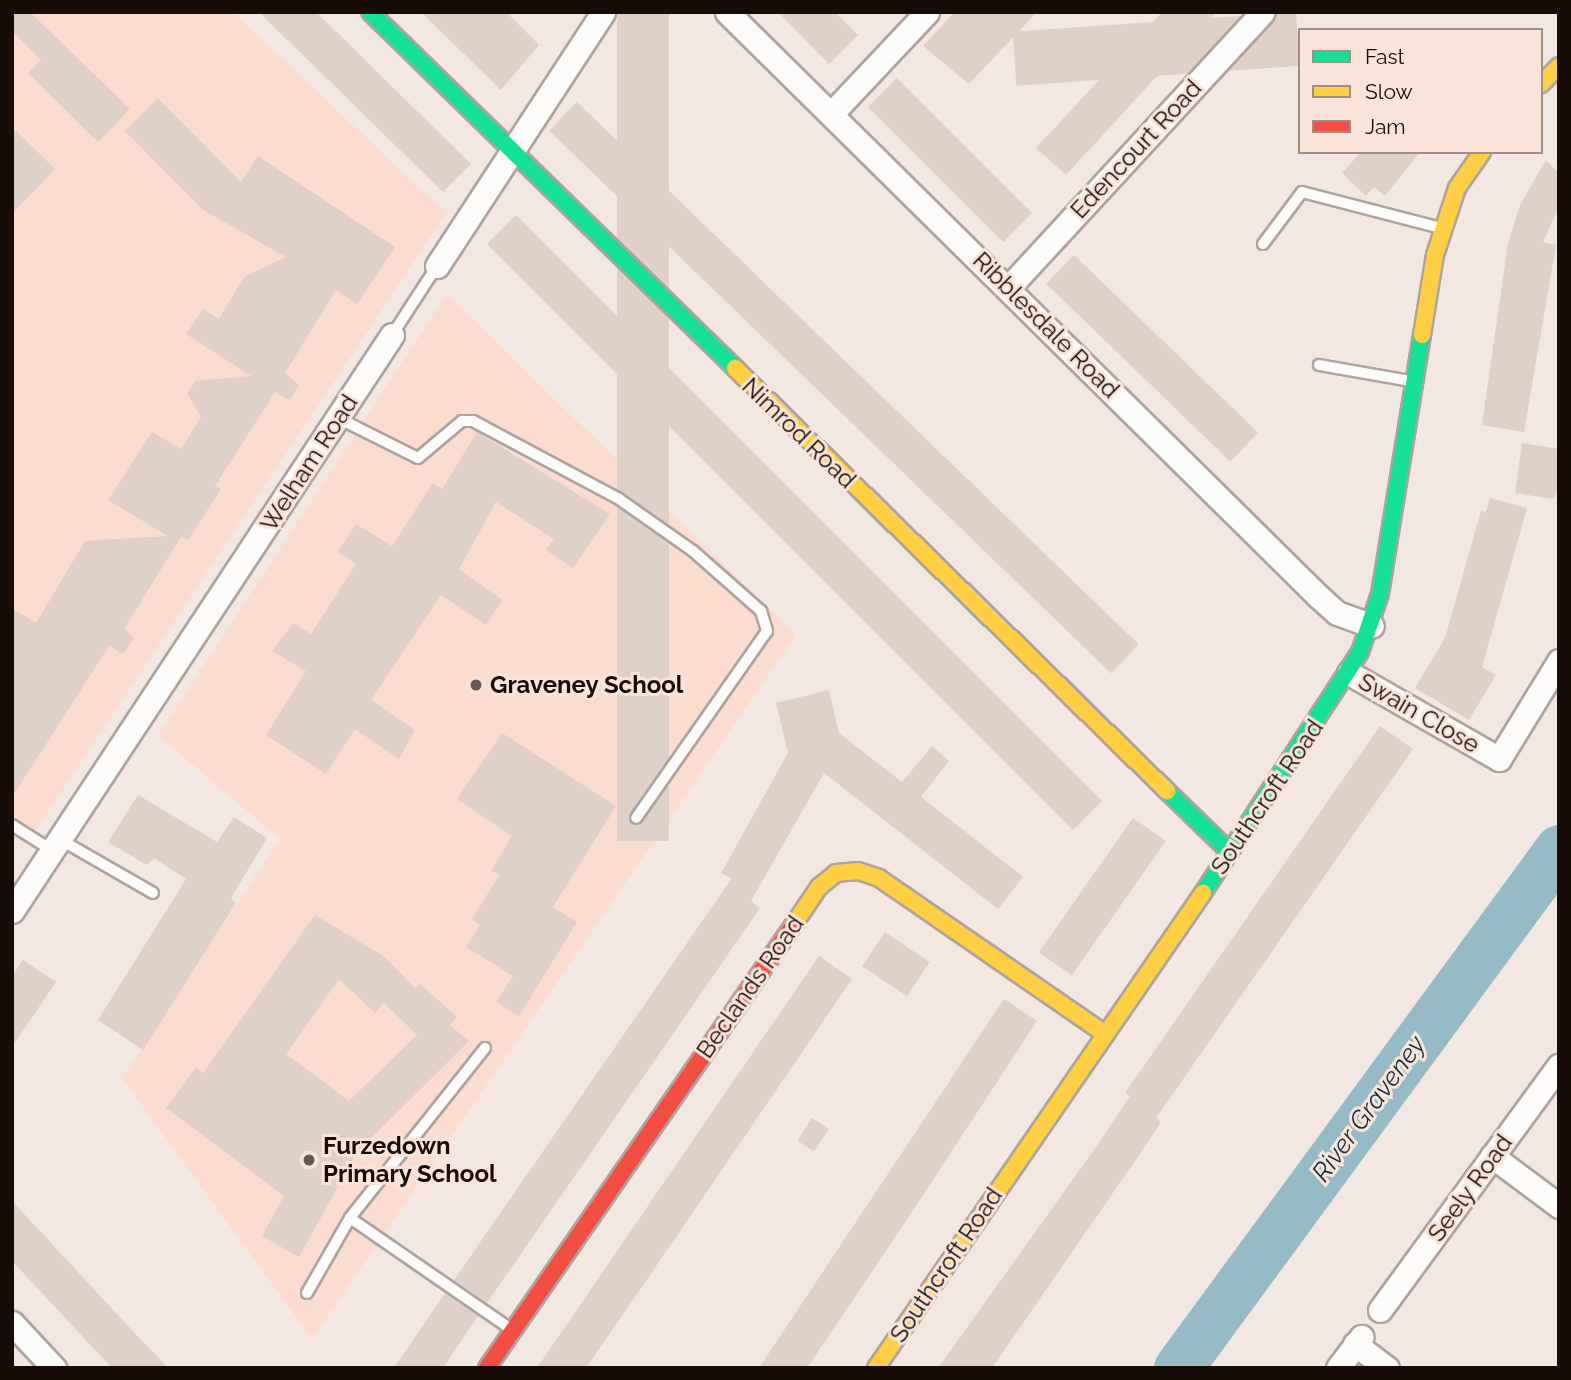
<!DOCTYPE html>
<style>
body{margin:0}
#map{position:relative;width:1571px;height:1380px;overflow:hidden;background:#f3e7e1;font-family:Raleway,sans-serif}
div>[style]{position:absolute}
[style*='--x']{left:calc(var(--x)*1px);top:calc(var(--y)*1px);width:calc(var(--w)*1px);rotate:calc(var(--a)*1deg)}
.built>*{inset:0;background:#faddce}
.river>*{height:49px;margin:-24.5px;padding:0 24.5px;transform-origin:24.5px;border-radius:24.5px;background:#97bbc6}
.building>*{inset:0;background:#dfd0c8;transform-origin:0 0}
.roads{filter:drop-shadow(2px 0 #aea39e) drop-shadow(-2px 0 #aea39e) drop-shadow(0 2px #aea39e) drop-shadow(0 -2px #aea39e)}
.lane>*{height:10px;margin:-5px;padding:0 5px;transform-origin:5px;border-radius:5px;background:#fdfbfa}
.street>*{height:23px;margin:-11.5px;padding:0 11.5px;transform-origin:11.5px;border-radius:11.5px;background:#fdfbfa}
.fast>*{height:16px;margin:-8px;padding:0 8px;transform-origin:8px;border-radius:8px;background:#16e098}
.slow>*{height:16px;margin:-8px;padding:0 8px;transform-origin:8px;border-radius:8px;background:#ffcf43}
.jam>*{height:16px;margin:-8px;padding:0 8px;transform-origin:8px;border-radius:8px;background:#f24e42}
.dots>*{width:19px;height:19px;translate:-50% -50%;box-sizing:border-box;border:4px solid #fae4da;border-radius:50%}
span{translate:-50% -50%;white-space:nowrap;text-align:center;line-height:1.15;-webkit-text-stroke:6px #fae4da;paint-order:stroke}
.street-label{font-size:24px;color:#170c07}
.poi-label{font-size:24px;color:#170c07;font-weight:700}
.left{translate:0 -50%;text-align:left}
.water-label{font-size:26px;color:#15323b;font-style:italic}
.frame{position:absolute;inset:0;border:14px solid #170c07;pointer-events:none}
.legend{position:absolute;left:1298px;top:28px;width:245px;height:126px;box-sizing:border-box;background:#fae4da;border:2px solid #9f8e86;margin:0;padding:9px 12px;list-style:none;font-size:21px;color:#170c07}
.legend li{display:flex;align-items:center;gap:14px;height:35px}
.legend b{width:35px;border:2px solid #9f8e86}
</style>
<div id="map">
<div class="built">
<i style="clip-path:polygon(12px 12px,233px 12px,446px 213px,26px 845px,12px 836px)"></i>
<i style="clip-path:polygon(447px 294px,796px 635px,312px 1339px,122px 1078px,280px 839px,158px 735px)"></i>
</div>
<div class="river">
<i style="--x:1178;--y:1368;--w:644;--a:-53.72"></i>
</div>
<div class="building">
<i style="clip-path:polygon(12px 12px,30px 12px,130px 109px,98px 142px,28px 73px,41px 60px,12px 31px)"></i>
<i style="clip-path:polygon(259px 12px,316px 12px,471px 164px,443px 192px)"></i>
<i style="clip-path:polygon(421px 12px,506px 12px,539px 45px,501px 90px)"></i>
<i style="left:617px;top:12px;width:52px;height:829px"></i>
<i style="clip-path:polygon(778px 12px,835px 12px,858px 35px,829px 64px)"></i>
<i style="clip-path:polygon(955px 12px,1037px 12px,969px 84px,923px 46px)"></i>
<i style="clip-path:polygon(1162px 12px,1216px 12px,1066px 175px,1036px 148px)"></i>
<i style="left:1296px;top:12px;width:54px;height:284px;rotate:86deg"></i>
<i style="left:897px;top:78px;width:191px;height:41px;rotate:45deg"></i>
<i style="clip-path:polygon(158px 98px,241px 182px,258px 156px,395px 247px,357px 304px,336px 290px,285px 373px,299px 385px,290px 400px,275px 392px,215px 486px,221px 489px,188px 540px,181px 537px,124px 629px,134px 638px,123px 654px,109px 646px,12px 797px,12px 608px,36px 623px,85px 541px,168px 536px,108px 500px,152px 432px,181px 449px,201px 417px,187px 393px,196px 381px,251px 376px,186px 334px,203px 309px,219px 319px,244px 277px,286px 257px,203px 210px,125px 131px)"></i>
<i style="left:577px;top:102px;width:781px;height:40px;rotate:44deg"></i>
<i style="clip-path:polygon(12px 127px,55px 169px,12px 214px)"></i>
<i style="clip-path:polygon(1361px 152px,1420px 152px,1385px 196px,1374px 187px,1366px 196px,1342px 173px)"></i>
<i style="clip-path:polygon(1546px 160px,1559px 173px,1559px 207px,1543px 242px,1556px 245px,1524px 432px,1482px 425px,1508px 243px,1520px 205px)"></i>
<i style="left:516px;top:215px;width:829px;height:41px;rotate:45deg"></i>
<i style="left:1074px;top:255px;width:256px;height:40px;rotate:44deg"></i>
<i style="clip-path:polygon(477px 432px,610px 514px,573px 568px,546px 550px,554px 539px,496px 502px,459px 569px,502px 600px,486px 625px,441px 595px,371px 700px,415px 730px,399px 759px,355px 729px,326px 774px,266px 735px,306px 671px,272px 651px,293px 623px,311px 634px,356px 564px,338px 552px,356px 524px,392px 546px,433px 483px,442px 489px)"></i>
<i style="clip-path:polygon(1522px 443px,1559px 449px,1559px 487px,1553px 499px,1515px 493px)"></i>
<i style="clip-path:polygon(1490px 498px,1527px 508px,1482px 667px,1496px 675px,1469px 720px,1415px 688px,1445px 638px,1481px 511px,1486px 512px)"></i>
<i style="clip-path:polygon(829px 690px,839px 733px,902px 782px,932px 746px,949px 761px,921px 797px,1023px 877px,998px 909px,824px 773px,751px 901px,760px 908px,487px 1303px,454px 1280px,732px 878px,721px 873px,788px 753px,776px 703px)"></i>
<i style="clip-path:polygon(1380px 726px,1413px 749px,1156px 1118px,1161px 1122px,1146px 1145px,992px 1368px,938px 1368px,1098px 1144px,1130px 1096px,1125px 1093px)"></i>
<i style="clip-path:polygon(502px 733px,616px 806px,553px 907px,577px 922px,519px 1016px,496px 1002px,513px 976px,466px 947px,480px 925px,472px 919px,500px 874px,491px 871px,512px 836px,457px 799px)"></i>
<i style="clip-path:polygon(138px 795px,217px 842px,234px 817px,267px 838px,231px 898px,236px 903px,143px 1050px,98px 1020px,186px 879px,154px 858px,147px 865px,108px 842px)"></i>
<i style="left:1133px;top:818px;width:40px;height:164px;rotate:35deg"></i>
<i style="clip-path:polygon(evenodd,315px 915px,385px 957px,415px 988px,420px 984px,457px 1017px,450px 1025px,469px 1041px,357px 1152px,299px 1257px,262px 1236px,284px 1196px,166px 1108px,196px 1067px,203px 1073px,315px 915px,339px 979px,375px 1013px,384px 1003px,417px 1035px,349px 1101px,286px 1054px,339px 979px)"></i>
<i style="left:885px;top:932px;width:54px;height:41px;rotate:34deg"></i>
<i style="clip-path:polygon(819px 956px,852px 979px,646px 1281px,586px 1368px,537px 1368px)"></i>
<i style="clip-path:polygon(23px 960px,56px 982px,12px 1047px,12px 976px)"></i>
<i style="clip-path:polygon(1004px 999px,1037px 1021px,902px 1227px,807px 1368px,759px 1368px)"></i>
<i style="left:812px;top:1118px;width:20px;height:27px;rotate:33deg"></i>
<i style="clip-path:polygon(12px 1201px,129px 1327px,168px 1368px,112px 1368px,12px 1261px)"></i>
<i style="clip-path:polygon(445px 1293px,478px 1316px,443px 1368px,394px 1368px)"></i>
</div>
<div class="roads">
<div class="lane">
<i style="--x:1263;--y:244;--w:65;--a:-53.1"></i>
<i style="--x:1302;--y:192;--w:144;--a:14.5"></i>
<i style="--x:392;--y:335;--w:82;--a:-56.9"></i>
<i style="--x:1319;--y:365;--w:93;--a:9.9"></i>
<i style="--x:338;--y:418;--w:89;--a:26.6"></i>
<i style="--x:418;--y:458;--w:57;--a:-40.1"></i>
<i style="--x:462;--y:421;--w:11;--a:0"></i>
<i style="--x:473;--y:421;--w:166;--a:28.1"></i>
<i style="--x:619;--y:499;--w:90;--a:35.1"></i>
<i style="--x:693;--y:551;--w:91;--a:41.4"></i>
<i style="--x:761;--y:611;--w:21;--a:73"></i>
<i style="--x:767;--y:631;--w:228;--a:125"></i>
<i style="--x:12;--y:825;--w:49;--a:32.4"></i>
<i style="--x:61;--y:840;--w:106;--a:29.9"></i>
<i style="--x:485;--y:1048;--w:217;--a:128.5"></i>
<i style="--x:350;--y:1218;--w:196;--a:34.6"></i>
<i style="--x:307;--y:1293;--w:86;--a:-60.2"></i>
</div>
<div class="street">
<i style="--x:727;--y:12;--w:831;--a:44.66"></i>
<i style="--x:1318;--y:596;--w:25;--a:42"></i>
<i style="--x:1337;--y:613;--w:37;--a:20"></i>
<i style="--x:831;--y:114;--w:140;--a:-46.7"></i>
<i style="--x:437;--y:266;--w:303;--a:-56.8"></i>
<i style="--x:1009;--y:287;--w:374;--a:-47.3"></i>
<i style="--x:1349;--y:673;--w:173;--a:29.8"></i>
<i style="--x:1499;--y:759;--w:115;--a:-58.5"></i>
<i style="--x:12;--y:911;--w:690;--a:-56.59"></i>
<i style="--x:1492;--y:1156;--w:84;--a:36.7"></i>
<i style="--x:1380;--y:1310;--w:303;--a:-53.8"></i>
<i style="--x:12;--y:1323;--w:62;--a:47"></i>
<i style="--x:1355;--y:1344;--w:40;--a:37"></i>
<i style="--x:1338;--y:1368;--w:39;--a:-53"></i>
</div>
<div class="fast">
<i style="--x:370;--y:12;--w:510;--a:44.28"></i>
<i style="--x:1167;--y:791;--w:88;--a:44.1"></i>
<i style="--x:1203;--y:893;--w:288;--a:-56.9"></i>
<i style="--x:1360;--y:652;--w:61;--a:-71"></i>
<i style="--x:1380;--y:594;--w:262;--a:-80.8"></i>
</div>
<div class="slow">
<i style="--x:1541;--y:84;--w:25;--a:-45"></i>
<i style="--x:1422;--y:335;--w:81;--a:-80.8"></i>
<i style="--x:1435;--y:255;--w:71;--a:-71.8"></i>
<i style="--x:1457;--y:188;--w:44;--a:-55.2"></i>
<i style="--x:735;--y:368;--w:605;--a:44.4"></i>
<i style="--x:790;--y:930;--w:52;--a:-56"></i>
<i style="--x:819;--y:887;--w:22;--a:-39"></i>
<i style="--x:836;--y:873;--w:22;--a:-5"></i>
<i style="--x:858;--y:871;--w:22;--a:18"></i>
<i style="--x:879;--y:878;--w:275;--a:34.6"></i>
<i style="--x:876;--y:1368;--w:577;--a:-55.46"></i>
</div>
<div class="jam">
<i style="--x:487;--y:1368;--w:533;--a:-55.33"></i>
</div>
</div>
<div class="dots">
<i style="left:476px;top:685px;background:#645953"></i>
<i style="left:309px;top:1160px;background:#645953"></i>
</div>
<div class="street-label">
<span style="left:1136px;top:149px;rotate:-47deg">Edencourt Road</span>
<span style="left:1046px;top:325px;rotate:45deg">Ribblesdale Road</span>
<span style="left:799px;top:433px;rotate:44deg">Nimrod Road</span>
<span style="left:309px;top:463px;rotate:-57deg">Welham Road</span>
<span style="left:1419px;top:713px;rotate:30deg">Swain Close</span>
<span style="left:1267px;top:797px;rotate:-56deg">Southcroft Road</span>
<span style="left:750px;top:987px;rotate:-55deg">Beclands Road</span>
<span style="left:1470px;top:1188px;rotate:-54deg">Seely Road</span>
<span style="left:946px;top:1265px;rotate:-56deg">Southcroft Road</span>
</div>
<div class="poi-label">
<span class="left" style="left:490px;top:685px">Graveney School</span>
<span class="left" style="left:323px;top:1160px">Furzedown<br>Primary School</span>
</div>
<div class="water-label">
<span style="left:1369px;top:1109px;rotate:-54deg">River Graveney</span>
</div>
<div class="frame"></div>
<ul class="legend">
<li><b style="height:9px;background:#16e098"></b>Fast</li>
<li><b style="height:9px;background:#ffcf43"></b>Slow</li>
<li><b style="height:9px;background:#f24e42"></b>Jam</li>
</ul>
</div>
